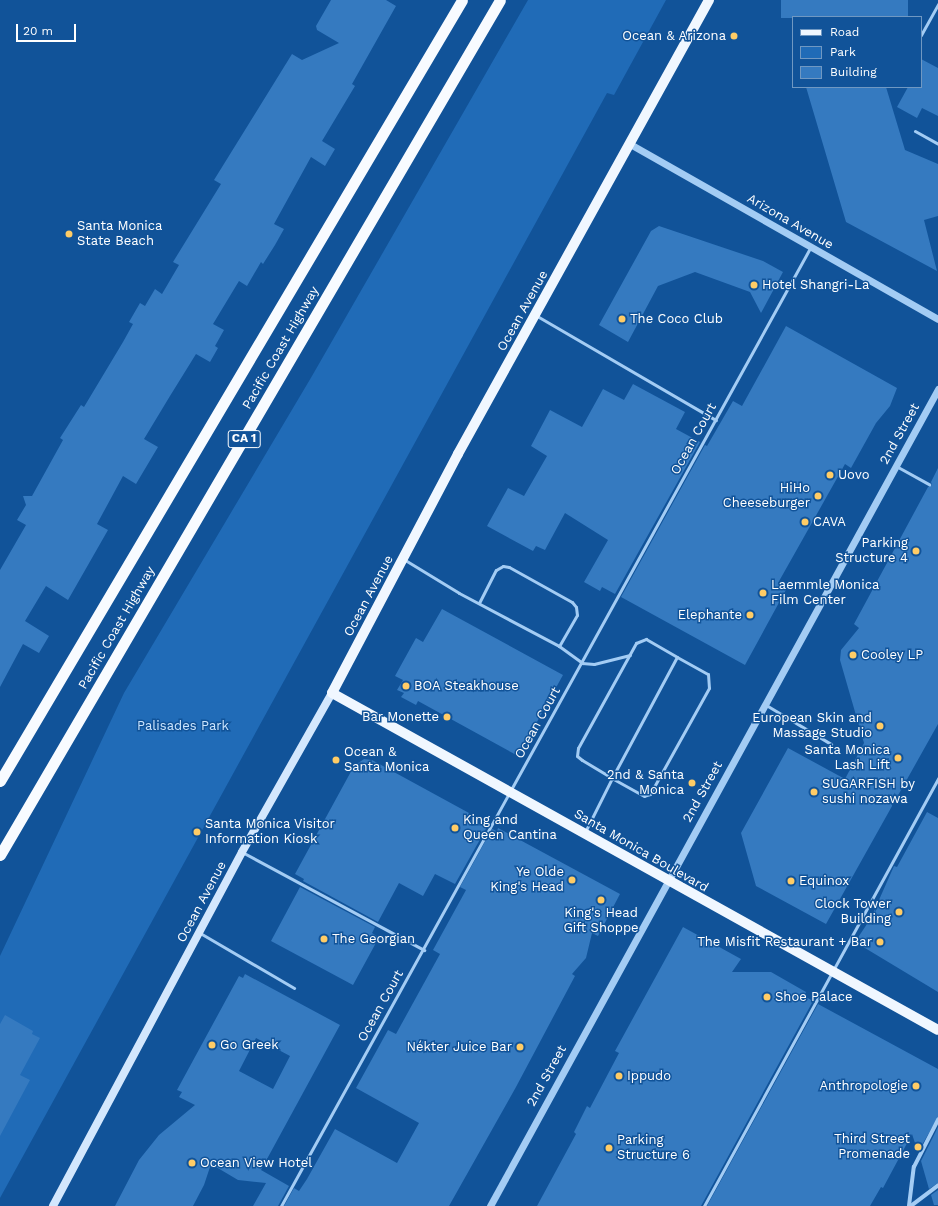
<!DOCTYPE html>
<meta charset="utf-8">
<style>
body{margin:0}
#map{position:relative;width:938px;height:1206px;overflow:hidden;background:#115399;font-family:"Work Sans",sans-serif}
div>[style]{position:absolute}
.green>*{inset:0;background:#206bb7}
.building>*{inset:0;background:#357ac0;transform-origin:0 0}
.service>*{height:3px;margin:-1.5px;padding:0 1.5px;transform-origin:1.5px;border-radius:1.5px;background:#a3ccf4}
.pedestrian>*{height:3.5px;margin:-1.75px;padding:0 1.75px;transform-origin:1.75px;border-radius:1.75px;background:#a3ccf4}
.tertiary>*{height:7px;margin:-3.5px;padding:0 3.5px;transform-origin:3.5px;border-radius:3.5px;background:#a3ccf4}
.secondary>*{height:8px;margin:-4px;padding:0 4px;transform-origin:4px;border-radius:4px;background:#d3e7fd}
.primary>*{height:10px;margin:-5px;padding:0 5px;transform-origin:5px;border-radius:5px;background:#f0f7ff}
.trunk>*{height:11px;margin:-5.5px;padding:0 5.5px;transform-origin:5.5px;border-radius:5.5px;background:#f8fbff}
.dots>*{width:11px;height:11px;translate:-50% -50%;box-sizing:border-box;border:2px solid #115399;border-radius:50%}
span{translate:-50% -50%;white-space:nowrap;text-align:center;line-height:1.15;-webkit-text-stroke:3px #115399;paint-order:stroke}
.shield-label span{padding:1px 3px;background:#115399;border:1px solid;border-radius:3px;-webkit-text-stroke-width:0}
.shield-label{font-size:12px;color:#fff;font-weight:700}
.poi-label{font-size:13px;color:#fff}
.right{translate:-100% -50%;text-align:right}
.left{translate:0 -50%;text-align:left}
.street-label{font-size:13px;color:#fff}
.park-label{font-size:13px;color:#cbe5fe}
.legend{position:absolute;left:792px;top:16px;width:130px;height:72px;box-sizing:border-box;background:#115399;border:1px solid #7098c2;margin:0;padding:5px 7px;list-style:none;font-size:12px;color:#fff}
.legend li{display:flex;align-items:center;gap:8px;height:20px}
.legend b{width:20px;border:1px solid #7098c2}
.scale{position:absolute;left:16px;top:24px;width:60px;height:18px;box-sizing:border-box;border:2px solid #fff;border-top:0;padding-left:5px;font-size:12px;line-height:14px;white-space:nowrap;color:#fff;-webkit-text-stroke:3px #115399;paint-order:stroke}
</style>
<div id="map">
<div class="green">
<i style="clip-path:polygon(528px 0,666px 0,614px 95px,607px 93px,0 1198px,0 956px,124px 693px,312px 376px)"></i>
</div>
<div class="building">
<i style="clip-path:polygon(331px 0,386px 0,396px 6px,352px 84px,355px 86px,322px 141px,335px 149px,325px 166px,311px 157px,274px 224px,284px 229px,275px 245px,263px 264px,261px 262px,247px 286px,239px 281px,213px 324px,224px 330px,215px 346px,218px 348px,210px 362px,196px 354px,170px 396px,144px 439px,158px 447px,136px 484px,123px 476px,97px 524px,108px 530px,68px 600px,46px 586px,25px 621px,49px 636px,39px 653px,23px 644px,0 687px,0 570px,26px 525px,17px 520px,26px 505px,23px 496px,32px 496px,63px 440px,60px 438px,81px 405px,84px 407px,123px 342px,133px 324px,129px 322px,140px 303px,145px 306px,155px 289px,162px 294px,179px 265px,173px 262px,221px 184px,214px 180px,292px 54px,302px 60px,339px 43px,317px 30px,316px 26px)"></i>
<i style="left:781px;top:0;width:127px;height:18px"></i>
<i style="clip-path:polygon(921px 59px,938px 68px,938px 116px,922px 108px,917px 118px,897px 107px,908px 87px,921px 87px)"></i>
<i style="clip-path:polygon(806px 87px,886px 87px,905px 150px,938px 164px,938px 216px,924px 220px,937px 271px,846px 222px)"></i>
<i style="clip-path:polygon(659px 226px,763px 261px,783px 272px,761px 313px,750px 292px,695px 272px,658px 286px,628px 342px,599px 325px,651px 231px)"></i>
<i style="clip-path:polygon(786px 326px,897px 388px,890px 406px,876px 423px,851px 468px,845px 464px,800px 544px,778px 583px,787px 588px,745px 665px,621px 597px,705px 445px,707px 446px,733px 401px,742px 406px)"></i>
<i style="clip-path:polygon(633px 384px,685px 412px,676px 429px,700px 442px,615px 594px,602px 587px,600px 591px,584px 582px,608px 540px,565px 513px,545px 550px,536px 546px,533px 551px,487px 526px,508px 488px,524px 496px,547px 456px,531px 446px,550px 410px,582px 427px,603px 389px,624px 400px)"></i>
<i style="clip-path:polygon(938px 468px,938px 724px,826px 924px,756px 886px,741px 833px,788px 748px,845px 779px,864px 743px,840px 660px,841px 650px,859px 628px,854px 624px,928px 487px,932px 485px,931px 482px)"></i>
<i style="clip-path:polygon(442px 609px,563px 675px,518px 756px,418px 701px,416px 705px,401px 697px,404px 693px,397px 690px,403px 680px,395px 676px,416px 638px,423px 642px)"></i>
<i style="clip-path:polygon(364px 759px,372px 760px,469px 813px,466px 818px,487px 827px,455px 884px,435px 874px,423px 896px,399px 883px,378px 922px,303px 881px,304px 879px,295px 874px,354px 766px)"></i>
<i style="clip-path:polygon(927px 812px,938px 818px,938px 992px,855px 942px,871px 918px,894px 866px,897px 867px)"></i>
<i style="clip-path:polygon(498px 828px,620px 894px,598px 936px,592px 933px,586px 958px,572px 974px,575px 976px,516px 1087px,449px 1206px,284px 1206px,294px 1188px,299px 1191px,307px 1179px,335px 1129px,397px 1163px,419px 1123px,356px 1088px,388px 1030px,396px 1034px,440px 954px,433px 950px,466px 890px,460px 887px,492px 829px,497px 831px)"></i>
<i style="clip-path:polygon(300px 887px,375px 927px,372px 933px,378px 937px,377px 941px,353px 985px,271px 941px)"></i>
<i style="clip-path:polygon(683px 927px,741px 959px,732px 972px,771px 972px,806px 992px,804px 996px,813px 1001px,701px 1206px,537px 1206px,576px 1134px,574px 1132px,587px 1106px,590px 1108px,619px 1053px,615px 1051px)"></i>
<i style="clip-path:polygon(evenodd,245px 974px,340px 1025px,261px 1170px,289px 1186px,278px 1206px,253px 1206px,266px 1183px,238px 1180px,211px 1164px,204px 1185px,193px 1206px,115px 1206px,139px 1160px,159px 1135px,195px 1105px,179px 1097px,182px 1092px,177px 1090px,239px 976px,243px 978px,245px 974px,256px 1038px,290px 1056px,273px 1089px,239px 1071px,256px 1038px)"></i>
<i style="clip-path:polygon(818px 1004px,938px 1069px,938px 1117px,918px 1152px,912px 1134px,883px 1188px,881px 1187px,870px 1206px,707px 1206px)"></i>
<i style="clip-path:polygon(5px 1015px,33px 1031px,32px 1034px,40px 1038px,20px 1075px,30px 1080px,0 1136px,0 1024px)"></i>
<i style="clip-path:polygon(938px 1127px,938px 1183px,929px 1189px,921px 1161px)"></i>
<i style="clip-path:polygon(938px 1190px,938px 1205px,934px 1205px,931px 1195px)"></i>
</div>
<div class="service">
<i style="left:921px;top:35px;width:35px;rotate:-61deg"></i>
<i style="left:915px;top:131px;width:26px;rotate:29deg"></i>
<i style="left:537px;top:316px;width:207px;rotate:30.2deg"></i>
<i style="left:896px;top:466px;width:38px;rotate:29deg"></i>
<i style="left:405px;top:560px;width:63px;rotate:31.4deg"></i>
<i style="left:459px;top:593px;width:113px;rotate:27.9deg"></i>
<i style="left:559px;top:646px;width:29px;rotate:36deg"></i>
<i style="left:582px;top:663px;width:12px;rotate:5deg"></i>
<i style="left:594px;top:664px;width:37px;rotate:-14deg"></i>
<i style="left:479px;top:603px;width:37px;rotate:-63deg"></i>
<i style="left:496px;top:570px;width:8px;rotate:-30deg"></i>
<i style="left:503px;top:566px;width:6px;rotate:9deg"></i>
<i style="left:509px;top:567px;width:72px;rotate:29.1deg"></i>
<i style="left:572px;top:602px;width:6px;rotate:51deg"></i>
<i style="left:576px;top:607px;width:8px;rotate:83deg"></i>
<i style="left:577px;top:615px;width:36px;rotate:120deg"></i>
<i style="left:766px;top:705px;width:76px;rotate:31deg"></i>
<i style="left:585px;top:832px;width:60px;rotate:-63.4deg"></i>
<i style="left:612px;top:778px;width:137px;rotate:-61.8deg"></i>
<i style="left:677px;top:657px;width:35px;rotate:29deg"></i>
<i style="left:708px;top:674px;width:14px;rotate:86deg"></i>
<i style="left:709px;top:688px;width:121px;rotate:119.1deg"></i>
<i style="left:650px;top:794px;width:6px;rotate:162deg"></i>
<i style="left:644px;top:796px;width:37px;rotate:-151deg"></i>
<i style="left:612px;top:778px;width:35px;rotate:-149deg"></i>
<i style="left:582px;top:760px;width:6px;rotate:-141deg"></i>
<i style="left:577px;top:756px;width:8px;rotate:-83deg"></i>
<i style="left:578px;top:748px;width:120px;rotate:-61.1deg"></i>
<i style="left:636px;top:643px;width:11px;rotate:-22deg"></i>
<i style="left:646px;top:639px;width:36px;rotate:30deg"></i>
<i style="left:242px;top:852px;width:207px;rotate:28.3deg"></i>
<i style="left:200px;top:933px;width:109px;rotate:30.3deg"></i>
<i style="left:281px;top:1206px;width:1094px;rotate:-61.09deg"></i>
<i style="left:704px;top:1206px;width:488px;rotate:-61.3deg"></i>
</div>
<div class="pedestrian">
<i style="left:909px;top:1206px;width:39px;rotate:-83deg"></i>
<i style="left:914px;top:1167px;width:53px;rotate:-62.9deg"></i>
<i style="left:911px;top:1206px;width:34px;rotate:-37deg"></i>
</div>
<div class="tertiary">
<i style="left:630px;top:144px;width:354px;rotate:29.6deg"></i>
<i style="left:490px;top:1206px;width:932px;rotate:-61.26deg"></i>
</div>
<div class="secondary">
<i style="left:53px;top:1206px;width:401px;rotate:-61.9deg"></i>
<i style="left:242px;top:852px;width:183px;rotate:-60.5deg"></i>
</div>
<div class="primary">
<i style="left:709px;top:0;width:519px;rotate:118.94deg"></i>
<i style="left:458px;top:454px;width:270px;rotate:117.8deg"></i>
<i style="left:332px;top:693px;width:693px;rotate:29.08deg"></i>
</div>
<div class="trunk">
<i style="left:0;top:781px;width:907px;rotate:-59.39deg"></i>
<i style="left:0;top:855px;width:990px;rotate:-59.68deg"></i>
</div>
<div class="dots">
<i style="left:734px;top:36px;background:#fc6"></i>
<i style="left:69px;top:234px;background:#fc6"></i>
<i style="left:754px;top:285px;background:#fc6"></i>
<i style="left:622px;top:319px;background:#fc6"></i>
<i style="left:830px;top:475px;background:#fc6"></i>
<i style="left:818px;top:496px;background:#fc6"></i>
<i style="left:805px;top:522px;background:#fc6"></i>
<i style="left:916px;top:551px;background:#fc6"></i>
<i style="left:763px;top:593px;background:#fc6"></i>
<i style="left:750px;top:615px;background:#fc6"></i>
<i style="left:853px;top:655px;background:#fc6"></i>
<i style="left:406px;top:686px;background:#fc6"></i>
<i style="left:447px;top:717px;background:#fc6"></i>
<i style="left:880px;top:726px;background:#fc6"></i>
<i style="left:898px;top:758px;background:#fc6"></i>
<i style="left:336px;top:760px;background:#fc6"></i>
<i style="left:692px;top:783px;background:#fc6"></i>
<i style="left:814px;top:792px;background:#fc6"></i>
<i style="left:455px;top:828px;background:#fc6"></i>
<i style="left:197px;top:832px;background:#fc6"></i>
<i style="left:572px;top:880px;background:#fc6"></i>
<i style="left:791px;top:881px;background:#fc6"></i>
<i style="left:601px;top:900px;background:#fc6"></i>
<i style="left:899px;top:912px;background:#fc6"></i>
<i style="left:324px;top:939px;background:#fc6"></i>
<i style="left:880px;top:942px;background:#fc6"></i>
<i style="left:767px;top:997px;background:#fc6"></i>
<i style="left:212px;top:1045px;background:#fc6"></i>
<i style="left:520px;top:1047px;background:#fc6"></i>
<i style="left:619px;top:1076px;background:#fc6"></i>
<i style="left:916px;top:1086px;background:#fc6"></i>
<i style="left:918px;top:1147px;background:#fc6"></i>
<i style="left:609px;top:1148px;background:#fc6"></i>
<i style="left:192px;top:1163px;background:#fc6"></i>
</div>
<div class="shield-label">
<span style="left:244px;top:439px">CA 1</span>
</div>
<div class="poi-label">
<span class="right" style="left:726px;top:36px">Ocean &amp; Arizona</span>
<span class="left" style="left:77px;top:234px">Santa Monica<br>State Beach</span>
<span class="left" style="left:762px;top:285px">Hotel Shangri-La</span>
<span class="left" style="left:630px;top:319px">The Coco Club</span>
<span class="left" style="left:838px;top:475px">Uovo</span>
<span class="right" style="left:810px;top:496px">HiHo<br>Cheeseburger</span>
<span class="left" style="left:813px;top:522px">CAVA</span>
<span class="right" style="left:908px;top:551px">Parking<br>Structure 4</span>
<span class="left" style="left:771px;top:593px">Laemmle Monica<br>Film Center</span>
<span class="right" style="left:742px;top:615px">Elephante</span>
<span class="left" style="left:861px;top:655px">Cooley LP</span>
<span class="left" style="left:414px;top:686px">BOA Steakhouse</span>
<span class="right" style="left:439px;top:717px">Bar Monette</span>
<span class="right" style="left:872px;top:726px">European Skin and<br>Massage Studio</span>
<span class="right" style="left:890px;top:758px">Santa Monica<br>Lash Lift</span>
<span class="left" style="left:344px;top:760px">Ocean &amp;<br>Santa Monica</span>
<span class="right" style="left:684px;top:783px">2nd &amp; Santa<br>Monica</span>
<span class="left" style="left:822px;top:792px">SUGARFISH by<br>sushi nozawa</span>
<span class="left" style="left:463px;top:828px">King and<br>Queen Cantina</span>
<span class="left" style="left:205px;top:832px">Santa Monica Visitor<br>Information Kiosk</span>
<span class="right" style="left:564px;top:880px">Ye Olde<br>King's Head</span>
<span class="left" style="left:799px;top:881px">Equinox</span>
<span class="right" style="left:891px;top:912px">Clock Tower<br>Building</span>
<span style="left:601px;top:921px">King's Head<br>Gift Shoppe</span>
<span class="left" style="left:332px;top:939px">The Georgian</span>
<span class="right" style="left:872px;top:942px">The Misfit Restaurant + Bar</span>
<span class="left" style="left:775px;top:997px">Shoe Palace</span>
<span class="left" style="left:220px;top:1045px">Go Greek</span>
<span class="right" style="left:512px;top:1047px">Nékter Juice Bar</span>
<span class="left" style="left:627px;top:1076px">Ippudo</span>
<span class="right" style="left:908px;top:1086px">Anthropologie</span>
<span class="right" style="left:910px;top:1147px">Third Street<br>Promenade</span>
<span class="left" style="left:617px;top:1148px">Parking<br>Structure 6</span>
<span class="left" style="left:200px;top:1163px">Ocean View Hotel</span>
</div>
<div class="street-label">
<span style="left:790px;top:222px;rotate:30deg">Arizona Avenue</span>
<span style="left:523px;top:311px;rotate:-61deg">Ocean Avenue</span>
<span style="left:281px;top:348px;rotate:-60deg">Pacific Coast Highway</span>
<span style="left:900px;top:434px;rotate:-61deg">2nd Street</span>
<span style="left:694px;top:439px;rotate:-61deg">Ocean Court</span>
<span style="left:369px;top:596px;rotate:-62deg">Ocean Avenue</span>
<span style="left:117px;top:628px;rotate:-60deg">Pacific Coast Highway</span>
<span style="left:538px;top:723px;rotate:-61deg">Ocean Court</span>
<span style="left:703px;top:792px;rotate:-61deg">2nd Street</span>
<span style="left:641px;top:851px;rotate:30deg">Santa Monica Boulevard</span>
<span style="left:202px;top:902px;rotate:-62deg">Ocean Avenue</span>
<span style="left:381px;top:1006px;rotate:-61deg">Ocean Court</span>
<span style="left:547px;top:1076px;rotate:-61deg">2nd Street</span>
</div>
<div class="park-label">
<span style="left:183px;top:726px">Palisades Park</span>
</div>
<ul class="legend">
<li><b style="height:5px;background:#f0f7ff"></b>Road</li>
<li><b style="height:11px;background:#206bb7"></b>Park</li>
<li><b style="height:11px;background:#357ac0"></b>Building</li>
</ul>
<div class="scale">20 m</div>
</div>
